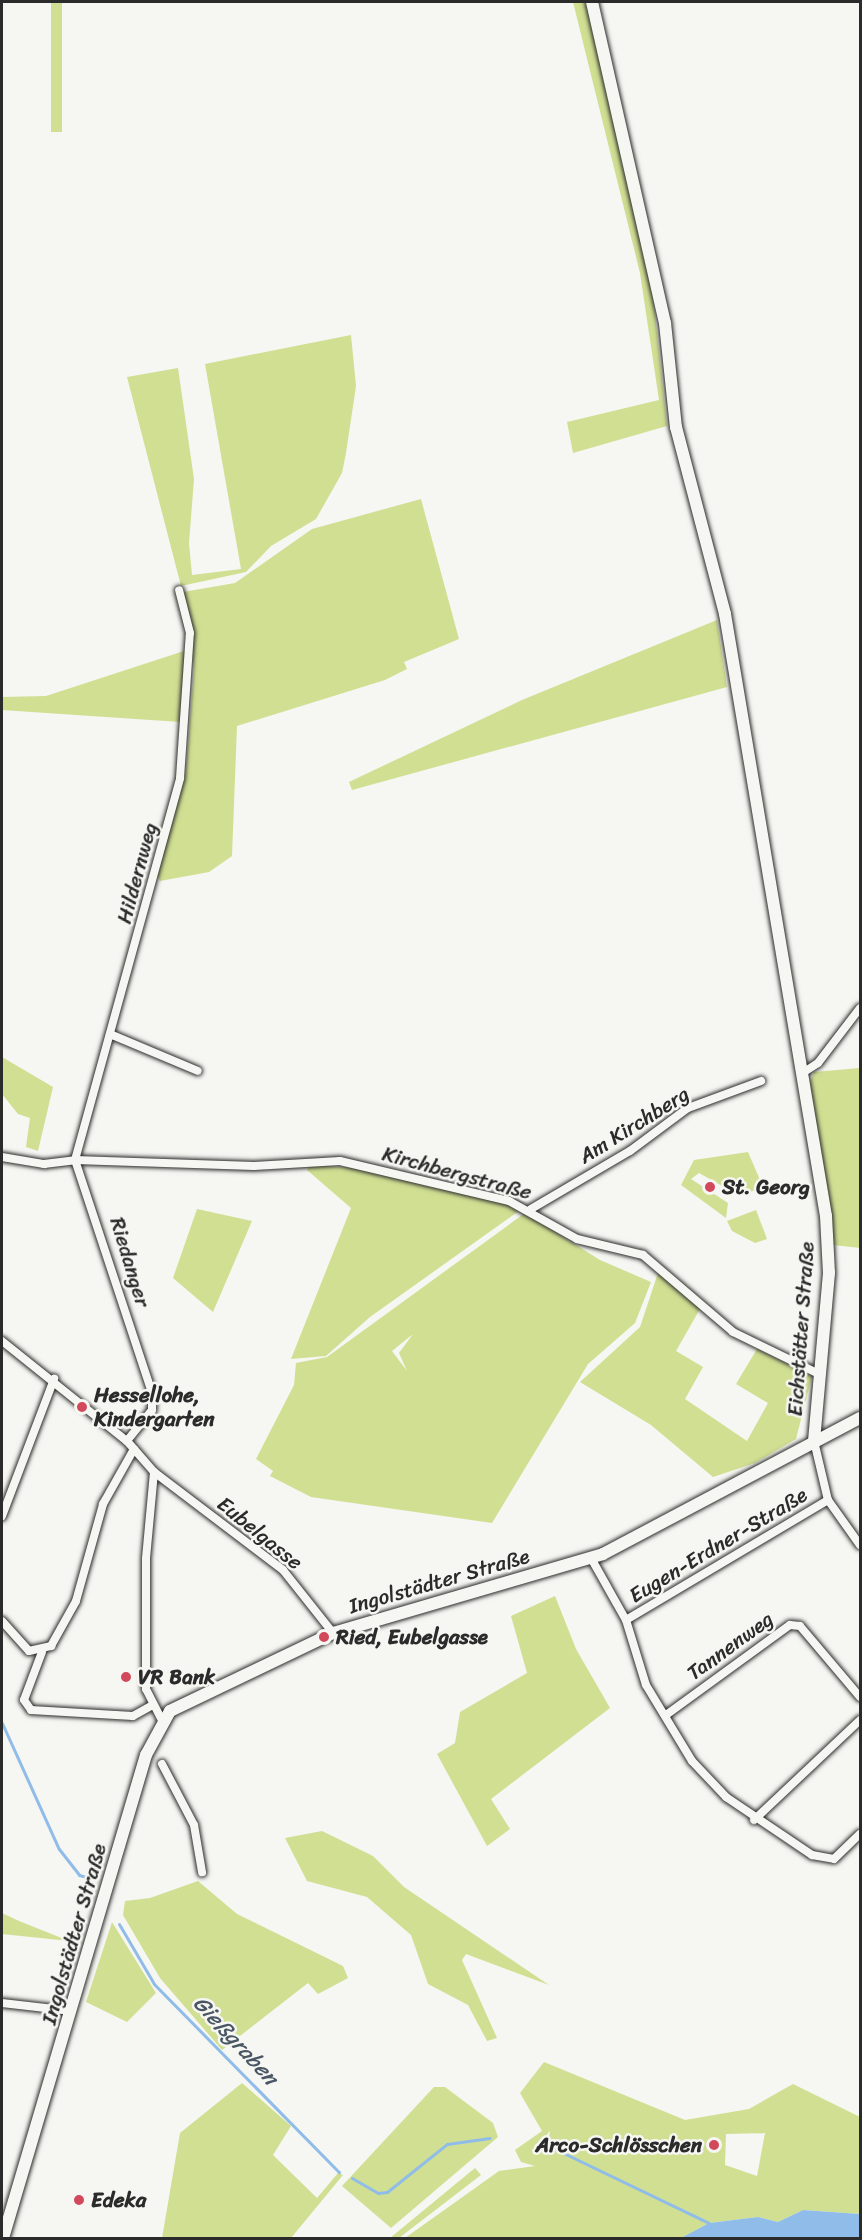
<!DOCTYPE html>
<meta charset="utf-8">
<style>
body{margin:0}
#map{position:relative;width:862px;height:2240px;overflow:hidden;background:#f6f6f2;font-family:Sriracha,sans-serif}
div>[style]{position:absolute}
.green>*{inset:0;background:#d1df93;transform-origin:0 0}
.water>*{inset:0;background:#90bce9}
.stream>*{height:3px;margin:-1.5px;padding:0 1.5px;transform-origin:1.5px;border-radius:1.5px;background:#90bce9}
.roads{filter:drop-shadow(0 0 2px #2b2b2b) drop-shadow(0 0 2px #2b2b2b)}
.minor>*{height:8px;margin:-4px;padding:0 4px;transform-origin:4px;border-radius:4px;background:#f6f6f2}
.secondary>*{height:12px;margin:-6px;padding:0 6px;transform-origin:6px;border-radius:6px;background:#f6f6f2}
.dots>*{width:16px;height:16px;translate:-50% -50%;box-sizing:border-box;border:3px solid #f6f6f2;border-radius:50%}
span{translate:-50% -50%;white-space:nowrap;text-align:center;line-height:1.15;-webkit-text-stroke:5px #f6f6f2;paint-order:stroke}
.street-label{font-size:21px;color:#2b2b2b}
.poi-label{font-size:21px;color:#2b2b2b;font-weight:700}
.left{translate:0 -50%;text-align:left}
.right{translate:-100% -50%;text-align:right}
.water-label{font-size:22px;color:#495664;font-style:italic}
.frame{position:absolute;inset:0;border:3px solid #2b2b2b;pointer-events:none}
</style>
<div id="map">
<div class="green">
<i style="left:51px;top:2px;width:11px;height:130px"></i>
<i style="clip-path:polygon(573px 2px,586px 2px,651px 277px,667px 426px,573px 453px,567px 422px,659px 400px,640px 273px)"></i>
<i style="clip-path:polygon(351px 335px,356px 386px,346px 453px,342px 473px,316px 519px,271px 546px,246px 572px,181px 586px,127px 377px,178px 368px,194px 479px,189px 543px,192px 575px,241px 569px,205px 364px)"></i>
<i style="clip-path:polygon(421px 499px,459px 639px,404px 662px,407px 669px,385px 680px,237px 726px,232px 856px,209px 872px,160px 881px,156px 873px,186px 772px,194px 669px,183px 592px,235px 583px,312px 529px)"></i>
<i style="clip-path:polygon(717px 620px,727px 687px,352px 790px,349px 782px,522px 700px)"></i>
<i style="clip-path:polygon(187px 650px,180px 722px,2px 710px,2px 697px,46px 696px)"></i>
<i style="clip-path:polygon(2px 1057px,53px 1087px,38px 1151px,26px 1147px,30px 1118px,18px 1114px,2px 1094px)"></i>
<i style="clip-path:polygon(860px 1068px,860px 1248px,833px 1245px,810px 1082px,814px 1072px)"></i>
<i style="clip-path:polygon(748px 1152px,763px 1187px,740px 1196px,699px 1173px,691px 1179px,728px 1203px,726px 1218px,681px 1185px,694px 1160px)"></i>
<i style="clip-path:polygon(310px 1165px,356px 1168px,523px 1208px,370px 1317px,326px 1356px,291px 1359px,351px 1208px,307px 1170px)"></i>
<i style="clip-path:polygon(197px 1209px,252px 1221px,213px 1312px,173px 1278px)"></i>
<i style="clip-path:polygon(756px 1210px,767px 1239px,755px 1243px,732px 1231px,727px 1221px)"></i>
<i style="clip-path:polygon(evenodd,525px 1213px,600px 1260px,651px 1282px,635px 1323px,588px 1364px,492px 1523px,311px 1497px,270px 1476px,273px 1471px,256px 1459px,294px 1385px,296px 1363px,327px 1357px,525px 1213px,413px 1334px,399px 1353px,407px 1371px,392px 1351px,413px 1334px)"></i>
<i style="clip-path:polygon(659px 1270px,700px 1309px,676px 1351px,703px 1367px,685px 1399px,747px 1441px,768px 1403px,736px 1384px,757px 1349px,812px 1376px,796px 1439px,755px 1463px,713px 1477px,651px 1425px,580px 1382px,640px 1327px)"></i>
<i style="clip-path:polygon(555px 1596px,576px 1649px,610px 1708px,491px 1799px,510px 1829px,487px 1846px,437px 1754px,455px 1743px,460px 1712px,527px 1673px,511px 1616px)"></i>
<i style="clip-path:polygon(322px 1831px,373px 1856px,404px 1887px,549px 1985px,466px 1954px,462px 1960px,497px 2038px,487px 2041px,468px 2005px,428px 1984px,411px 1935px,367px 1897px,307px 1881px,285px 1838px)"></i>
<i style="clip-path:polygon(198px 1881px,237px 1914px,343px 1966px,348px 1978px,318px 1994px,308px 1983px,222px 2050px,160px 1978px,123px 1915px,125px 1901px,150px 1898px)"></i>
<i style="clip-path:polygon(2px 1913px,19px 1921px,69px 1941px,2px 1934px)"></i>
<i style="clip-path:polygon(112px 1922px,156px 1993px,127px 2022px,86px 2002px)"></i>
<i style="clip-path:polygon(evenodd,544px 2062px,685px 2120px,749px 2109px,793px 2084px,860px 2117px,860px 2214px,803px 2210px,778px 2222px,758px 2217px,709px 2223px,681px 2238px,405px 2238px,499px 2171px,535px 2166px,521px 2162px,515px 2150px,542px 2131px,520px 2093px,544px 2062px,765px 2133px,757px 2176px,725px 2165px,726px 2134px,765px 2133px)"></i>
<i style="clip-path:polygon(242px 2083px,291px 2126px,273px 2155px,317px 2198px,338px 2173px,343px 2175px,291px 2238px,162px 2238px,180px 2133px)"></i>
<i style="clip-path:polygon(434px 2087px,445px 2087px,493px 2123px,498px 2137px,391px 2228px,342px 2186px)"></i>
<i style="clip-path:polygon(475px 2168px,481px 2175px,399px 2238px,390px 2238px)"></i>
</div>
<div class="water">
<i style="clip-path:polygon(803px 2210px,860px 2214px,860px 2238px,681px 2238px,709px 2223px,758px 2217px,778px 2222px)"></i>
</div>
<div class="stream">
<i style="left:2px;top:1723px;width:138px;rotate:65.7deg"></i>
<i style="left:59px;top:1849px;width:33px;rotate:52deg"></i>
<i style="left:79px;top:1875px;width:11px;rotate:15deg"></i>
<i style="left:119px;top:1924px;width:69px;rotate:59.7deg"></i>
<i style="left:154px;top:1984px;width:264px;rotate:45.5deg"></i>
<i style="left:551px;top:2147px;width:175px;rotate:25.7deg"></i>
<i style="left:352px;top:2178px;width:30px;rotate:30deg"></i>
<i style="left:378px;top:2193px;width:9px;rotate:-6deg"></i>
<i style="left:387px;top:2192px;width:77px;rotate:-38.7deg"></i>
<i style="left:447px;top:2144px;width:43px;rotate:-7.9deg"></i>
</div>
<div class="roads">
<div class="minor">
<i style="left:110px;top:1034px;width:95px;rotate:22.8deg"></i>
<i style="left:801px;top:1074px;width:20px;rotate:-33deg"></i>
<i style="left:818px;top:1063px;width:69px;rotate:-52.6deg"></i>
<i style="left:2px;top:1157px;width:43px;rotate:9.5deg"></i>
<i style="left:44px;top:1164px;width:31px;rotate:-7deg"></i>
<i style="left:75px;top:1160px;width:179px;rotate:1.9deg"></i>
<i style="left:254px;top:1166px;width:86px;rotate:-3.3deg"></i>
<i style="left:340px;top:1161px;width:174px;rotate:13.3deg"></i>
<i style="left:509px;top:1201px;width:78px;rotate:29.2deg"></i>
<i style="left:577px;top:1239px;width:68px;rotate:13.6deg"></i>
<i style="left:643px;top:1255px;width:118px;rotate:40.5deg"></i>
<i style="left:733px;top:1332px;width:96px;rotate:26deg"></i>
<i style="left:75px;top:1160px;width:396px;rotate:-74.6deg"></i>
<i style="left:180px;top:778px;width:145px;rotate:-86.1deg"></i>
<i style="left:190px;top:633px;width:44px;rotate:-104.3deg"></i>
<i style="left:75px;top:1160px;width:245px;rotate:71.7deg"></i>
<i style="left:152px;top:1393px;width:17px;rotate:90deg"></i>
<i style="left:152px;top:1410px;width:40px;rotate:129deg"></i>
<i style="left:531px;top:1209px;width:115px;rotate:-30.4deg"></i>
<i style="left:630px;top:1151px;width:72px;rotate:-36.6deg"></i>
<i style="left:688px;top:1108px;width:78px;rotate:-20.3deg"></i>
<i style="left:2px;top:1341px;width:160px;rotate:38.7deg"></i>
<i style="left:127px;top:1441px;width:41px;rotate:48.9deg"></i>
<i style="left:154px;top:1472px;width:162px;rotate:37.2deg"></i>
<i style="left:283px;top:1570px;width:80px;rotate:51.6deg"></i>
<i style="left:814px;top:1441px;width:61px;rotate:76.7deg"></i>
<i style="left:828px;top:1500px;width:55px;rotate:54.6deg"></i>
<i style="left:154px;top:1472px;width:87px;rotate:95.3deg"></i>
<i style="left:146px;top:1559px;width:130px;rotate:90deg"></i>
<i style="left:146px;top:1689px;width:35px;rotate:63deg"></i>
<i style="left:2px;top:1516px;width:147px;rotate:-69.2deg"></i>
<i style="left:591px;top:1558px;width:71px;rotate:60.6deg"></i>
<i style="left:626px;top:1620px;width:68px;rotate:72.9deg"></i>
<i style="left:646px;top:1685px;width:89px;rotate:58.8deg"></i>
<i style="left:692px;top:1761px;width:50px;rotate:46.6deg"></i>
<i style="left:726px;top:1797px;width:104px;rotate:34deg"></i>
<i style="left:812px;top:1855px;width:22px;rotate:10deg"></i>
<i style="left:834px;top:1859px;width:36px;rotate:-44deg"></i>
<i style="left:626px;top:1620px;width:235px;rotate:-30.7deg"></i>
<i style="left:2px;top:1621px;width:40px;rotate:48deg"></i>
<i style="left:29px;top:1651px;width:23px;rotate:-13deg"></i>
<i style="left:51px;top:1646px;width:51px;rotate:-60.9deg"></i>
<i style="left:76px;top:1601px;width:101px;rotate:-74.4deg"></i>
<i style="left:103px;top:1504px;width:63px;rotate:-60.6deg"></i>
<i style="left:42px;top:1652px;width:51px;rotate:110.6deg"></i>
<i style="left:24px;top:1700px;width:12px;rotate:55deg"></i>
<i style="left:31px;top:1710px;width:102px;rotate:3.4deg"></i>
<i style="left:133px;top:1716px;width:21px;rotate:-29deg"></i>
<i style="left:666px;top:1715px;width:153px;rotate:-36deg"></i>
<i style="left:790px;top:1625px;width:10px;rotate:6deg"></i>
<i style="left:800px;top:1626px;width:93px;rotate:49.8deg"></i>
<i style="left:162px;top:1764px;width:69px;rotate:62.3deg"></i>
<i style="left:194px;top:1825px;width:48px;rotate:80.3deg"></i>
<i style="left:754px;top:1820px;width:146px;rotate:-43.3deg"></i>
<i style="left:2px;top:2003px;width:70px;rotate:6.5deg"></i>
</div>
<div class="secondary">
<i style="left:592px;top:2px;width:329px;rotate:77.2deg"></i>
<i style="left:665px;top:323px;width:105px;rotate:84deg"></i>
<i style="left:676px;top:427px;width:193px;rotate:75.3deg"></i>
<i style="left:725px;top:614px;width:610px;rotate:80.48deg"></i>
<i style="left:826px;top:1216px;width:57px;rotate:87deg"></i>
<i style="left:829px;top:1273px;width:169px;rotate:95.1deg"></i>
<i style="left:3px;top:2238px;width:504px;rotate:-73.51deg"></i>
<i style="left:146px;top:1755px;width:50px;rotate:-61.4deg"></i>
<i style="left:170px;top:1711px;width:181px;rotate:-25.6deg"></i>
<i style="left:333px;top:1633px;width:281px;rotate:-16.3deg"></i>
<i style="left:603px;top:1554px;width:291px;rotate:-27.9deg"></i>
</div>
</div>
<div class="dots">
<i style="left:710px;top:1187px;background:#d1495b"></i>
<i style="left:82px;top:1407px;background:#d1495b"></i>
<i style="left:324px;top:1637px;background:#d1495b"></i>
<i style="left:126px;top:1677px;background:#d1495b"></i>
<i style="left:714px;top:2145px;background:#d1495b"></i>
<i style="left:79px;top:2200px;background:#d1495b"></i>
</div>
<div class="street-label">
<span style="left:137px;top:873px;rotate:-75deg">Hildernweg</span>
<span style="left:634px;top:1125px;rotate:-32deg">Am Kirchberg</span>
<span style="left:457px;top:1173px;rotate:15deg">Kirchbergstraße</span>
<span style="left:130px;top:1262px;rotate:73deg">Riedanger</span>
<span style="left:801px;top:1329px;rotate:-86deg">Eichstätter Straße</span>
<span style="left:260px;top:1533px;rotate:39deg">Eubelgasse</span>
<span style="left:718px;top:1545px;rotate:-31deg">Eugen-Erdner-Straße</span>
<span style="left:439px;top:1581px;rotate:-16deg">Ingolstädter Straße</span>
<span style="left:730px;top:1646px;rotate:-36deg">Tannenweg</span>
<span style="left:74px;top:1934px;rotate:-74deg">Ingolstädter Straße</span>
</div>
<div class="poi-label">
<span class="left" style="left:722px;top:1187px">St. Georg</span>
<span class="left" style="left:94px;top:1407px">Hessellohe,<br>Kindergarten</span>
<span class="left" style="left:336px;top:1637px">Ried, Eubelgasse</span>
<span class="left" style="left:138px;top:1677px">VR Bank</span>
<span class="right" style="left:702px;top:2145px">Arco-Schlösschen</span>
<span class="left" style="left:91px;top:2200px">Edeka</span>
</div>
<div class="water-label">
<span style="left:236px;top:2040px;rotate:47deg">Gießgraben</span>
</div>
<div class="frame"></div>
</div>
